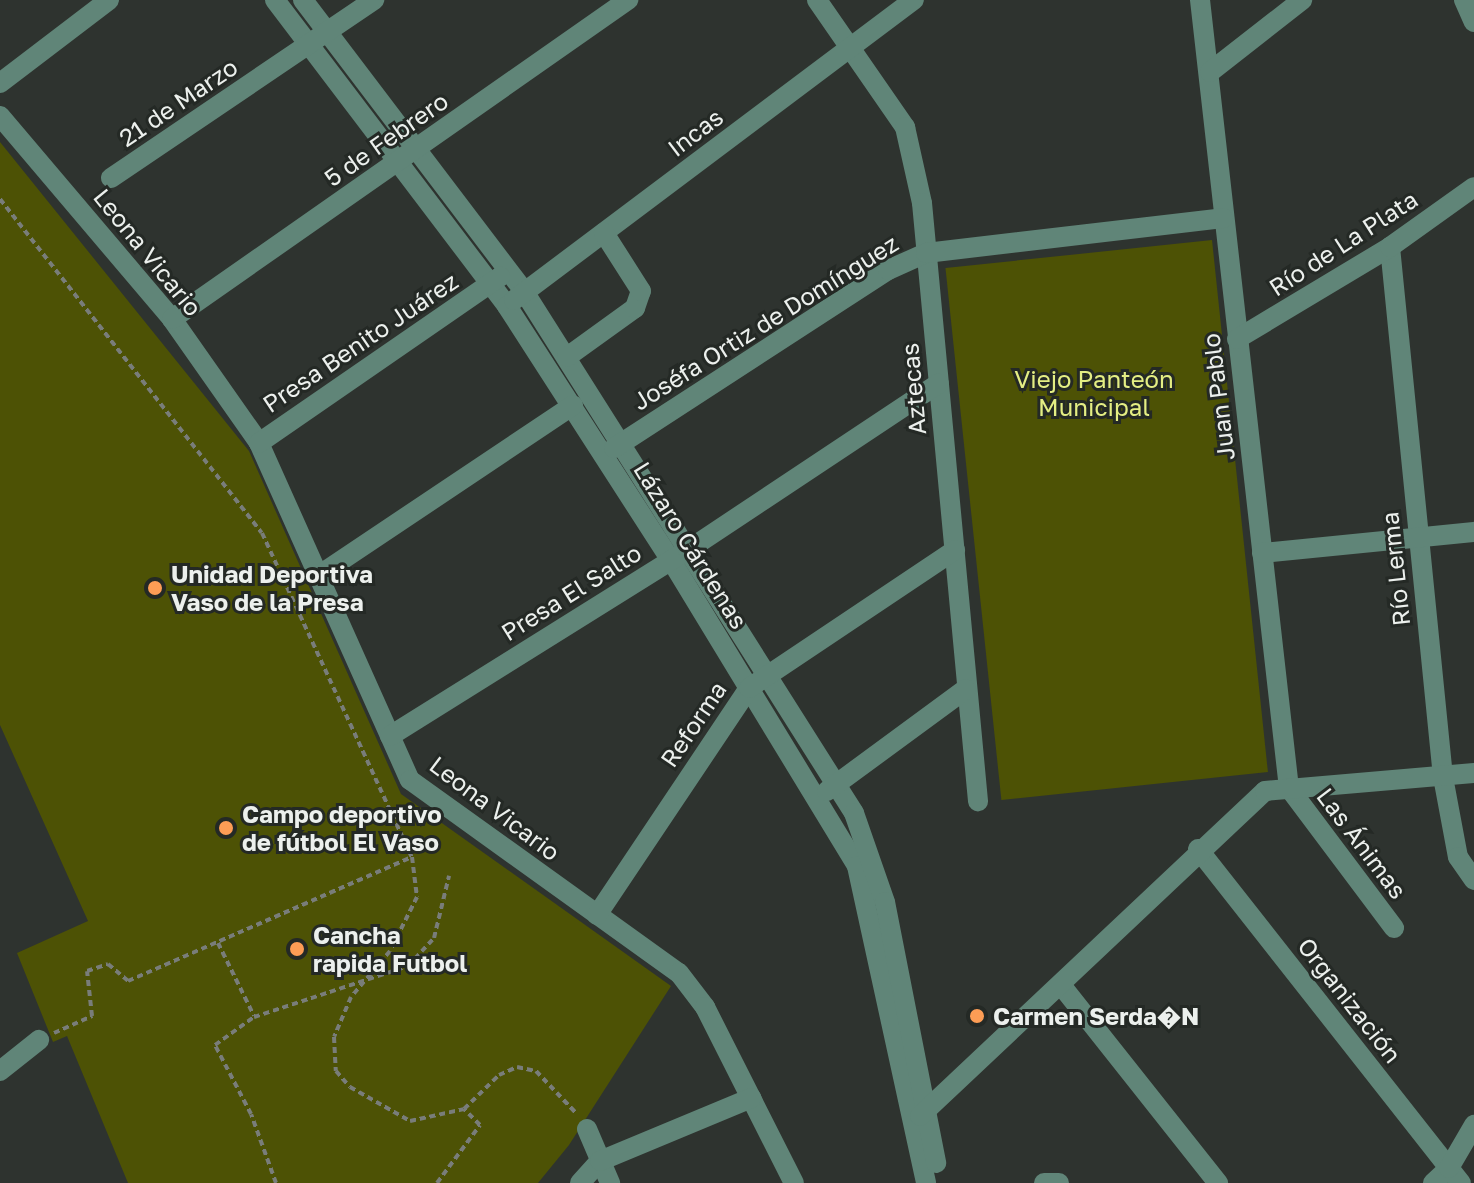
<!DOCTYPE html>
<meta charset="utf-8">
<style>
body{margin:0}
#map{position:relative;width:1474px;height:1183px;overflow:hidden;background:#2e332f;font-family:"Golos Text",sans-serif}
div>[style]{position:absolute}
.green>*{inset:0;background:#4d5205;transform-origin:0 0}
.path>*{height:4px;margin-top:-2px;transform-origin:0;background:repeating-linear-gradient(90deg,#797d7a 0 6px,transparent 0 10px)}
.minor>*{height:20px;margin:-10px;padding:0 10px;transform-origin:10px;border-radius:10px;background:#608578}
.dots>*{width:22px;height:22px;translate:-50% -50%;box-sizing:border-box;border:4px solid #242925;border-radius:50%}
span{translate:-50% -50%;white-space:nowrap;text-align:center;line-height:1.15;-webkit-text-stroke:6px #242925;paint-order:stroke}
.street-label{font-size:24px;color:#ecf0ed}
.park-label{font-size:24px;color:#e4ee83}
.poi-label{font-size:24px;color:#ecf0ed;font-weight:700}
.left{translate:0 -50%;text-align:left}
</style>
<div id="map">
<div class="green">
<i style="clip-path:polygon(0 142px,249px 451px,401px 794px,671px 986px,569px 1145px,538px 1183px,128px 1183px,67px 1036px,53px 1042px,17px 953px,88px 921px,0 725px)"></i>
<i style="left:1212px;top:240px;width:535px;height:268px;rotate:84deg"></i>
</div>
<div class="path">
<i style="left:0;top:199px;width:424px;rotate:51.9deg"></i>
<i style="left:262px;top:533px;width:357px;rotate:65.2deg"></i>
<i style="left:412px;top:857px;width:40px;rotate:82.9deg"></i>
<i style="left:417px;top:897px;width:60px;rotate:116.6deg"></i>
<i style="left:390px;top:951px;width:60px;rotate:130.3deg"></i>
<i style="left:351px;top:997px;width:43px;rotate:113deg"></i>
<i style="left:334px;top:1037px;width:34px;rotate:87deg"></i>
<i style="left:336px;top:1071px;width:21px;rotate:49deg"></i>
<i style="left:350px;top:1087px;width:69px;rotate:29.5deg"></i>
<i style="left:410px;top:1121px;width:55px;rotate:-12.5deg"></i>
<i style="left:218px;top:943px;width:81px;rotate:63.7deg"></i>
<i style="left:54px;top:1033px;width:42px;rotate:-24.1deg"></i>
<i style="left:92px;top:1016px;width:45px;rotate:-96.3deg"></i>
<i style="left:87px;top:971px;width:22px;rotate:-18deg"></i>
<i style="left:108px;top:964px;width:26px;rotate:40deg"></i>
<i style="left:128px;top:981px;width:310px;rotate:-23.6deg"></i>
<i style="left:276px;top:1183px;width:73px;rotate:-109.9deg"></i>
<i style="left:251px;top:1114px;width:78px;rotate:-117.6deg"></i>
<i style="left:215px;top:1045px;width:48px;rotate:-35.7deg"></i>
<i style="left:254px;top:1017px;width:162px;rotate:-18.3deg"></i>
<i style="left:408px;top:966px;width:38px;rotate:-47deg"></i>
<i style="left:434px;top:938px;width:64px;rotate:-76.4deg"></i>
<i style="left:437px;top:1183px;width:72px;rotate:-53.4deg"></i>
<i style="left:480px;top:1125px;width:23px;rotate:-135deg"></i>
<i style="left:464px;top:1109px;width:49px;rotate:-44.2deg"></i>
<i style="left:499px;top:1075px;width:20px;rotate:-24deg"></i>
<i style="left:517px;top:1067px;width:19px;rotate:12deg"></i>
<i style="left:536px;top:1071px;width:58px;rotate:46.4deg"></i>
</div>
<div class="minor">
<i style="left:275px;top:0;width:384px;rotate:52.8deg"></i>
<i style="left:507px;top:306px;width:302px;rotate:57.2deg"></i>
<i style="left:671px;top:560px;width:358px;rotate:58.7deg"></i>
<i style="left:857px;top:866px;width:324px;rotate:77.7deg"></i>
<i style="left:303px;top:0;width:368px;rotate:52.8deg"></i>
<i style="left:525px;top:293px;width:615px;rotate:57.68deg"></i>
<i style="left:854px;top:813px;width:94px;rotate:70.8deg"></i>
<i style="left:885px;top:902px;width:266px;rotate:78.9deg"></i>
<i style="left:817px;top:0;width:155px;rotate:55.3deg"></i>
<i style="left:905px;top:127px;width:78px;rotate:77.4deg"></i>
<i style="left:922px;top:203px;width:601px;rotate:84.65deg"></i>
<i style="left:1200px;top:0;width:793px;rotate:83.56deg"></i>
<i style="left:1289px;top:788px;width:175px;rotate:53.1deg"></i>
<i style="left:1464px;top:0;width:24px;rotate:66deg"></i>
<i style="left:1210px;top:72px;width:117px;rotate:-38deg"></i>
<i style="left:0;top:83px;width:137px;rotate:-37.3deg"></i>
<i style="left:0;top:116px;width:266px;rotate:49.7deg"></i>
<i style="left:172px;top:319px;width:151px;rotate:54.9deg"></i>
<i style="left:259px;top:443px;width:369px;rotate:65.9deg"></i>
<i style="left:410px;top:780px;width:331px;rotate:35.7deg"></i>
<i style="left:679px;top:973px;width:43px;rotate:52.6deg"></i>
<i style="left:705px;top:1007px;width:197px;rotate:63.2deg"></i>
<i style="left:111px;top:178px;width:318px;rotate:-34.1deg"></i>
<i style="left:1390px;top:247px;width:533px;rotate:84.29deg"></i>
<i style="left:1443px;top:777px;width:81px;rotate:79.4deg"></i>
<i style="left:1458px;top:857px;width:28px;rotate:55deg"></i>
<i style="left:514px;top:300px;width:500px;rotate:-36.9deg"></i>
<i style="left:172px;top:319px;width:557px;rotate:-34.98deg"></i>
<i style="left:1237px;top:339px;width:179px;rotate:-31deg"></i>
<i style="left:1390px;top:247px;width:103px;rotate:-35.5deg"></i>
<i style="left:567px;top:357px;width:84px;rotate:-35.8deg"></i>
<i style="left:635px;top:308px;width:18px;rotate:-71deg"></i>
<i style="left:641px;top:291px;width:69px;rotate:-122.5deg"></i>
<i style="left:259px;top:443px;width:293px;rotate:-34.6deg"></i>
<i style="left:614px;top:448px;width:327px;rotate:-33deg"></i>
<i style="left:888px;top:270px;width:42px;rotate:-24.1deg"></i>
<i style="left:926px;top:253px;width:299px;rotate:-6.7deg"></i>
<i style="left:1262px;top:553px;width:213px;rotate:-5.7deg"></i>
<i style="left:318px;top:576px;width:307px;rotate:-33.8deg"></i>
<i style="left:390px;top:736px;width:351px;rotate:-32deg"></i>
<i style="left:688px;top:550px;width:301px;rotate:-33.6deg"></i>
<i style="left:827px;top:791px;width:172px;rotate:-36.3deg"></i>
<i style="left:1198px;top:849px;width:425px;rotate:51.8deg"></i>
<i style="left:597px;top:915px;width:273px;rotate:-56.2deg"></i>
<i style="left:749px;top:688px;width:248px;rotate:-33.8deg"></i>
<i style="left:1061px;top:985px;width:253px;rotate:51.6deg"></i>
<i style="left:0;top:1071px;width:50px;rotate:-38.5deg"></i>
<i style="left:920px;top:1116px;width:474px;rotate:-43.3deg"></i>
<i style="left:1265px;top:791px;width:210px;rotate:-4.9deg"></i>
<i style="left:587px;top:1129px;width:59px;rotate:66.9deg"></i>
<i style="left:580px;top:1183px;width:30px;rotate:-48deg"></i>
<i style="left:600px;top:1161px;width:164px;rotate:-22.6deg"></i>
<i style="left:1044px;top:1183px;width:15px"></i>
<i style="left:1433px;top:1183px;width:22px;rotate:-43deg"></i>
<i style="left:1449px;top:1168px;width:50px;rotate:-59.8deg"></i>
</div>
<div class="dots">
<i style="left:155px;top:588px;background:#fd9d55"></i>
<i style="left:226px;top:828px;background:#fd9d55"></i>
<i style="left:297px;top:949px;background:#fd9d55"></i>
<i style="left:977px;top:1016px;background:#fd9d55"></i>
</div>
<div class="street-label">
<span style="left:178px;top:102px;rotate:-34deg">21 de Marzo</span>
<span style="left:695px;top:132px;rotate:-37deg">Incas</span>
<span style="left:386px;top:139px;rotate:-35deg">5 de Febrero</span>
<span style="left:1343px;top:243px;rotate:-33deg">Río de La Plata</span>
<span style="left:148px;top:252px;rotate:51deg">Leona Vicario</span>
<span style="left:765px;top:322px;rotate:-32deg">Joséfa Ortiz de Domínguez</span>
<span style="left:360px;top:342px;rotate:-34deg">Presa Benito Juárez</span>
<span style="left:913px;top:389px;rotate:-95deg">Aztecas</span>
<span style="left:1218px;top:397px;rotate:-97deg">Juan Pablo</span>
<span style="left:691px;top:545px;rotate:58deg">Lázaro Cárdenas</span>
<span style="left:1395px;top:569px;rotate:-96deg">Río Lerma</span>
<span style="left:571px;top:592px;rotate:-32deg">Presa El Salto</span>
<span style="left:693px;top:724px;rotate:-56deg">Reforma</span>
<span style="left:495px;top:808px;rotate:37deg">Leona Vicario</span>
<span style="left:1362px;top:843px;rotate:53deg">Las Ánimas</span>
<span style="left:1350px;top:1000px;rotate:52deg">Organización</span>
</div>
<div class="park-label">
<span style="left:1094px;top:393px">Viejo Panteón<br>Municipal</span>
</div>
<div class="poi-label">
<span class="left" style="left:171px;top:588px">Unidad Deportiva<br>Vaso de la Presa</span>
<span class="left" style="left:242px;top:828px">Campo deportivo<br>de fútbol El Vaso</span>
<span class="left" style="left:313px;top:949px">Cancha<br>rapida Futbol</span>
<span class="left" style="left:993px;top:1016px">Carmen Serda�N</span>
</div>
</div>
